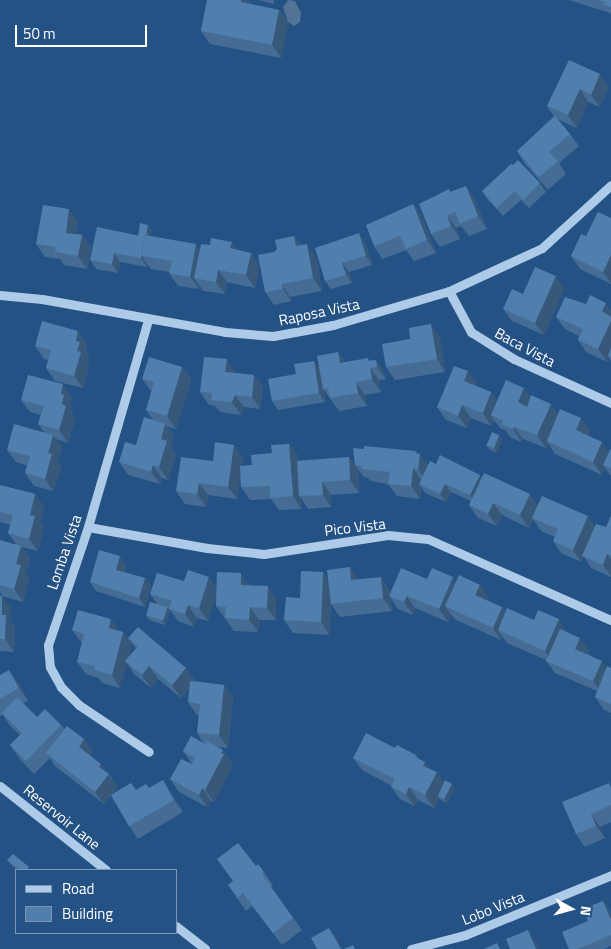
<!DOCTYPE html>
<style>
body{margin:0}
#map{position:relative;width:611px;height:949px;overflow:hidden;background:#245284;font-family:"Titillium Web",sans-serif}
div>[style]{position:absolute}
.water>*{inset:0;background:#527396}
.minor>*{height:9px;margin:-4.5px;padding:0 4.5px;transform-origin:4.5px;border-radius:4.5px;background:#adcae8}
.wall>*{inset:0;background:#456c95}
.shaded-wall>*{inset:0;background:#385879}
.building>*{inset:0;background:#507ead;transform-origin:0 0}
span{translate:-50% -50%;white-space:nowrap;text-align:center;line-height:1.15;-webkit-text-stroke:4.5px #245284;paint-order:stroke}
.street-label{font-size:15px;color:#fff}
.legend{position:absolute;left:15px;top:869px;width:162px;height:65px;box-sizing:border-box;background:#245284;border:1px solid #7c97b5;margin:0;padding:6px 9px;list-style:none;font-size:15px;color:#fff}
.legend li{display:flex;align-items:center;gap:10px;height:25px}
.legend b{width:25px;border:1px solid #7c97b5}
.north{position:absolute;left:546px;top:884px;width:50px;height:50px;-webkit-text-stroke:4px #245284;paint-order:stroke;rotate:97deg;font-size:14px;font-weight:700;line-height:20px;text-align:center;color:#fff}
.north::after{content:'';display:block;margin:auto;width:18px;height:22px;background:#fff;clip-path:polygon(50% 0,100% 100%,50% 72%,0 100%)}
.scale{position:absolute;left:15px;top:25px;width:132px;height:22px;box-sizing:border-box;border:2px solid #fff;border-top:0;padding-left:6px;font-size:15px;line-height:18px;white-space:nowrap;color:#fff;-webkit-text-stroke:4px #245284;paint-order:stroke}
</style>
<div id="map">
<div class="water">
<i style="clip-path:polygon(288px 0,295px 1px,301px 13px,300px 22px,294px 26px,288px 22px,283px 7px)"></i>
</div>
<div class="minor">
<i style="left:449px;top:291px;width:47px;rotate:61.8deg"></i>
<i style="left:471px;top:332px;width:51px;rotate:32.1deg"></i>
<i style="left:514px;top:359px;width:107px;rotate:24.4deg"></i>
<i style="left:0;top:295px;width:42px;rotate:5.4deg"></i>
<i style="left:42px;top:299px;width:186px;rotate:10.2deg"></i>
<i style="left:225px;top:332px;width:48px;rotate:4.8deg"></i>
<i style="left:273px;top:336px;width:61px;rotate:-10.4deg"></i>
<i style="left:333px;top:325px;width:121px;rotate:-16.3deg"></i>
<i style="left:449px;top:291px;width:102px;rotate:-24.8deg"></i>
<i style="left:542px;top:248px;width:93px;rotate:-42.4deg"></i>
<i style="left:148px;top:320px;width:216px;rotate:106.2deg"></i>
<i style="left:88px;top:527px;width:125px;rotate:108.7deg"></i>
<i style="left:48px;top:645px;width:22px;rotate:85deg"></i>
<i style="left:50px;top:667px;width:23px;rotate:61deg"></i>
<i style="left:61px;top:687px;width:25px;rotate:45deg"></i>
<i style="left:79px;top:705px;width:84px;rotate:33.9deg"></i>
<i style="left:88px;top:527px;width:121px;rotate:10deg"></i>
<i style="left:207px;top:548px;width:57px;rotate:6deg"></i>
<i style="left:264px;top:554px;width:125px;rotate:-8.7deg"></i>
<i style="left:388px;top:535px;width:40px;rotate:5.7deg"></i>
<i style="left:428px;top:539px;width:200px;rotate:23.9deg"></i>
<i style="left:0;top:786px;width:135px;rotate:38.4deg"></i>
<i style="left:176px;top:926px;width:37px;rotate:38deg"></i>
<i style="left:411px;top:949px;width:56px;rotate:-14.5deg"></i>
<i style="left:465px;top:935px;width:158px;rotate:-22.3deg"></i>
</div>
<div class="wall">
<i style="clip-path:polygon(207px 0,248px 0,251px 4px,279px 10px,288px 22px,281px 58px,210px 44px,201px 31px)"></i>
<i style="clip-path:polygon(258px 0,274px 0,274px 4px)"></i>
<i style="clip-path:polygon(569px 0,611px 0,611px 15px,610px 13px)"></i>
<i style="clip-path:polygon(569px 60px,609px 87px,600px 107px,588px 102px,577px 128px,557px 119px,570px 134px,579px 146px,559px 163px,566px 174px,548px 190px,525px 164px,517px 151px,554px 116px,547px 106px)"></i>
<i style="clip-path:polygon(540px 183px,546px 192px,529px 208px,521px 200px,503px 216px,488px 200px,482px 191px)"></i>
<i style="clip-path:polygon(466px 186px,474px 198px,487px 229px,469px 236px,461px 226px,456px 228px,460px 239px,440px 247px,431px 234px,449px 189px,451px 192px)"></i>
<i style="clip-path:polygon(413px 204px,422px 217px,436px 253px,414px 261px,406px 250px,382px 259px,374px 246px)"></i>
<i style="clip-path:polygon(611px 218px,611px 284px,580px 269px,571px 256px)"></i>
<i style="clip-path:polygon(78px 222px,76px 234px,82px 235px,91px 248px,87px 269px,64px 265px,60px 259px,45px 257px,36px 244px)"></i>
<i style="clip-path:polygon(151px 229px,150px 236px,200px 249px,237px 250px,251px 253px,259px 266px,255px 288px,227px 282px,225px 294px,203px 291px,200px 286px,199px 289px,178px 286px,169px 273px,170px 272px,151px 269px,147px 264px,147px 267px,120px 262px,118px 273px,96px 269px,90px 260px)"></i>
<i style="clip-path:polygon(294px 236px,301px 245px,316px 257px,322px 291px,290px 297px,291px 301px,274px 305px,265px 292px,274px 252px)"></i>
<i style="clip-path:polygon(365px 242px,372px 265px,349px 272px,352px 283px,331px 289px,325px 281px)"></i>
<i style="clip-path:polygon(564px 289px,544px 335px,512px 321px,503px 309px,523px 294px)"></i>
<i style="clip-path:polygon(586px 304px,611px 310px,611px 361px,609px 358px,607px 362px,586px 352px,578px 340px,579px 336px,565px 329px,556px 317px)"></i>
<i style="clip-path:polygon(440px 337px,445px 372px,395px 380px,386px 367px)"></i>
<i style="clip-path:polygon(87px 344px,86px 350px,89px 354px,87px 361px,89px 365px,83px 388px,55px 381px,46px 368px,48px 360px,44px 359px,35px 346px)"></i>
<i style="clip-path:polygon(338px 352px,345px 362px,376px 360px,384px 372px,386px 379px,379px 380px,381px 392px,365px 395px,367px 406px,339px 411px,324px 390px,325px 402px,278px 410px,272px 401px,296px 374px,314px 361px,319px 368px)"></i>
<i style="clip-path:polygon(227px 359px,235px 373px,254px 375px,263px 387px,260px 409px,244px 407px,241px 415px,220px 412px,215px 406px,209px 405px,200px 392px)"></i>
<i style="clip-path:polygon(182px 367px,191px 379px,176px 429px,167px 426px,174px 436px,171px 447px,176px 454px,168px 480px,162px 478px,160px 484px,128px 475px,119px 462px,136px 445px,153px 420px,146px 410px,152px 392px,142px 379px)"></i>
<i style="clip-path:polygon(468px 371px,477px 384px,476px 386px,491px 392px,497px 401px,531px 397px,558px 414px,581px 418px,590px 431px,588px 435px,611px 468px,611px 476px,605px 468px,602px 475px,555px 454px,548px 443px,546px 448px,523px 439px,521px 442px,510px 437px,506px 431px,500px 428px,494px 420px,491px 426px,471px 418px,467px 428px,446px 420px,437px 407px)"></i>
<i style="clip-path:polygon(72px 397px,70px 404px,73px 408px,71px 414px,75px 418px,68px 443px,56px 439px,62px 447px,57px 462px,61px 467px,53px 491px,34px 486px,25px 473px,28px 466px,16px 462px,7px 450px,44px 432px,38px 424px,41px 415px,30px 412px,21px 400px)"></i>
<i style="clip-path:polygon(499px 435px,502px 439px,497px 453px,489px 449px,486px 445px)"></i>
<i style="clip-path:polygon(289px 444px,298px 456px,298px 461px,349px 457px,358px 469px,359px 493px,331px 495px,331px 507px,308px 509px,301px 498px,301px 509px,279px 510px,271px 499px,250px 500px,241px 487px,240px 475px,237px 499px,208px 495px,206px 507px,185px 504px,176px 491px,213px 461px,243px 457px,242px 466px,252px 465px)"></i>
<i style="clip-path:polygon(364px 449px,416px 451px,428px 465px,436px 464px,480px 475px,481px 477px,538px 505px,595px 527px,606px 527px,611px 516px,611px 577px,591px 568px,584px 557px,581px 562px,561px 553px,553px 541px,555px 537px,541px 531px,533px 519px,529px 528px,502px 515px,497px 526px,478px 518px,469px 505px,471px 501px,451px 492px,446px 502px,425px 493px,421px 487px,420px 499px,397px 496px,388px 484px,370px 481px,368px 478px,364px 477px,355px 465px)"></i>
<i style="clip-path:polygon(0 485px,35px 494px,44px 507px,40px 522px,44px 528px,38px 551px,22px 547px,30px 558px,26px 573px,29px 578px,23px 602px,2px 596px,0 592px,0 585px,16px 544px,8px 533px,10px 525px,0 522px)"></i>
<i style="clip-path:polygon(126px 565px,124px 572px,145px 578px,151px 586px,145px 607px,96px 591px,90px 582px)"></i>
<i style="clip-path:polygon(323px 572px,328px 580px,358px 579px,389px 589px,390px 595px,427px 579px,456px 582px,489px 597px,487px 601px,502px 607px,506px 613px,534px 620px,567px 632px,589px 651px,588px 654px,606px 667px,611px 668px,611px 713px,604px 710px,595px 697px,597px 691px,555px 673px,546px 661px,546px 660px,507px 643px,503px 637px,501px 640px,454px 619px,451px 614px,448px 622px,415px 608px,413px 615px,398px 609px,390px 597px,392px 611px,340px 617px,331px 604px,329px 635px,293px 633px,284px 620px,300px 598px)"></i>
<i style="clip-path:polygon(184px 581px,216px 587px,250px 585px,276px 599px,276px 620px,259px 620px,258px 632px,234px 631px,216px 606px,216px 596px,208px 621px,197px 618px,194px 627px,178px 621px,170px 610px,169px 609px,170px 611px,165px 625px,149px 620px,146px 615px,157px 604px,150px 594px)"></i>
<i style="clip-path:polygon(0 596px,11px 608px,11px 621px,15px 627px,14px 652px,0 651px)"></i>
<i style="clip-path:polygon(72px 630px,119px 631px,123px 632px,132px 644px,128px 657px,136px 649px,128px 638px,186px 668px,195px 681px,224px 685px,233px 697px,228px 748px,217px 747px,223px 750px,232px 763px,231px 764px,232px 767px,214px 802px,211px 801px,207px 807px,179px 792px,170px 779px,192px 764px,183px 751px,204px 744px,197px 733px,199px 715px,197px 715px,188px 702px,190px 687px,181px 698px,158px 679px,151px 688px,134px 674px,127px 663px,120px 688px,102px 683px,99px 678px,86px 674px,77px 662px,82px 643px)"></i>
<i style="clip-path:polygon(0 675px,18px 682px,28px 701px,23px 703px,37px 717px,61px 725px,65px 729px,84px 739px,93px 752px,90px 756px,109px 774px,117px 787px,111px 795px,131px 783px,136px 790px,149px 788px,163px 780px,171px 793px,183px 812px,138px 839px,129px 826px,111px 795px,104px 804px,55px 766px,50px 758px,34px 774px,19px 758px,10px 745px,20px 735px,10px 726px,3px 715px,0 716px)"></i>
<i style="clip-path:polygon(395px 748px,416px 755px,419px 759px,425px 762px,429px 769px,444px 783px,455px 788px,447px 803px,441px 800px,439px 798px,434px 808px,418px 800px,414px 806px,400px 799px,391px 787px,392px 786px,362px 770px,353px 758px)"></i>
<i style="clip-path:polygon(611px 786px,611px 822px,600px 827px,605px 838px,585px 847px,576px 834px)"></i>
<i style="clip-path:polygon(7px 860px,31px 870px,17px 870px,11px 865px)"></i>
<i style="clip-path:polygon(256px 866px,264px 872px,273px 885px,271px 887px,302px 930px,282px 945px,252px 906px,246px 911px,228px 885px)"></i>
<i style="clip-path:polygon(603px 901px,609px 910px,611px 915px,611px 946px,604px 949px,569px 949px)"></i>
</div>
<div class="shaded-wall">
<i style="clip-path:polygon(241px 0,248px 0,251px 5px,241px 2px)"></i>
<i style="clip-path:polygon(279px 10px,288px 22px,281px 58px,272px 45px)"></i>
<i style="clip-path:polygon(600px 74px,609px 87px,600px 107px,591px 95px)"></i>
<i style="clip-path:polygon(580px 89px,588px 102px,577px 128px,568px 115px)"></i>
<i style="clip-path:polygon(466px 186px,474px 198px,487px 229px,478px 216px)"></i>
<i style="clip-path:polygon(413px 204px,422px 217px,436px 253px,427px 240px)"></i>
<i style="clip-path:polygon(69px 209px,78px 222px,74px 245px,66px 233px)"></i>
<i style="clip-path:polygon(447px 215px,456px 228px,460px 239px,451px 226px)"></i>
<i style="clip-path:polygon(148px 225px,151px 229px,149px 241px,146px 237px)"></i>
<i style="clip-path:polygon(359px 233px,365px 242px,372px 265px,366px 256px)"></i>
<i style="clip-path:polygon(82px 235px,91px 248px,87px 269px,78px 256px)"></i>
<i style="clip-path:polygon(294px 236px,303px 249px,296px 246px)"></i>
<i style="clip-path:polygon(145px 237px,142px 256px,147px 264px,147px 267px,141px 258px)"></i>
<i style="clip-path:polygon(232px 242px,240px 254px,230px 248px)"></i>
<i style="clip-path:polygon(196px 244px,205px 256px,194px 278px,200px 286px,199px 289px,190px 277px)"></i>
<i style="clip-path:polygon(307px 244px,316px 257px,322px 291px,313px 278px)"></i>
<i style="clip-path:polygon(114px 253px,120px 262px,118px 273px,112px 264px)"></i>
<i style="clip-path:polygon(251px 253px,259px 266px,255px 288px,246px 275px)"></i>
<i style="clip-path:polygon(611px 255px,611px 283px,603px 272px)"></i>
<i style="clip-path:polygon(342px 263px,349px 272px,352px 283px,346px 275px)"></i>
<i style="clip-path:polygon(218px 270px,227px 282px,225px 294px,216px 282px)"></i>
<i style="clip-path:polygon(556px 276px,564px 289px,544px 335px,535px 323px)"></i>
<i style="clip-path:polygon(282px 284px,290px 297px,291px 301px,283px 289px)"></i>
<i style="clip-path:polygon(606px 303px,611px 310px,611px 353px,608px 356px,609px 358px,607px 362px,598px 349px,602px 311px)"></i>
<i style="clip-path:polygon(431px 324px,440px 337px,445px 372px,437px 359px)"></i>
<i style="clip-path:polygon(78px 331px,87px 344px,86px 350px,89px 354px,87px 361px,89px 365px,83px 388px,74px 376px,77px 351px,76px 341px)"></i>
<i style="clip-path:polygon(338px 352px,347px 365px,340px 363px)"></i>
<i style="clip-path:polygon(227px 359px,235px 372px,234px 384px,225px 372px)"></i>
<i style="clip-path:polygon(376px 360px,384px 372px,386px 379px,377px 367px)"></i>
<i style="clip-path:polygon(314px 361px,321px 370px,325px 402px,319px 393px)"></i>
<i style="clip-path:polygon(182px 367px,191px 379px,176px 429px,167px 416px)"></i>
<i style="clip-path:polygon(370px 368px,379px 380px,381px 392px,372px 379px)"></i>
<i style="clip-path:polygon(468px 371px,477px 384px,473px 394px,464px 381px)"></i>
<i style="clip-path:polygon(254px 375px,263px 387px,260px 409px,252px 397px)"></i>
<i style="clip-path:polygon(356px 382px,365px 395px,367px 406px,358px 393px)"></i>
<i style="clip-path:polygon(63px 384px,72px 397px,70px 404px,73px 408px,71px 414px,75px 418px,68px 443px,59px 430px,62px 404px,61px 394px)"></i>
<i style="clip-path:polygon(524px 388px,533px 401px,526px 415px,518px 402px)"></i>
<i style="clip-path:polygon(491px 392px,500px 405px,491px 415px,494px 420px,491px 426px,483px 413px)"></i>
<i style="clip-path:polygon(235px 395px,244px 407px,241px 415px,232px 402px)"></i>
<i style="clip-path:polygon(551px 404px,560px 417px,547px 441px,548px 443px,546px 448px,537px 435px)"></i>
<i style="clip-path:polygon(462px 405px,471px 418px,467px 428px,458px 416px)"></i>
<i style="clip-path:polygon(581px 418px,590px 431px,585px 443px,576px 430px)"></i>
<i style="clip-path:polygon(165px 424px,174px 436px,171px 447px,176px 454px,168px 480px,159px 467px,161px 439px)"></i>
<i style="clip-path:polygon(514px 427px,523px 439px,521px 442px,513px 429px)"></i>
<i style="clip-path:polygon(53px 435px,62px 447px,57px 462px,61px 467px,53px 491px,45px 479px,48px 453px)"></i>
<i style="clip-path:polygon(499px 435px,502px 439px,497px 453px,494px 448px)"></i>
<i style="clip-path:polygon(602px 442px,611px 454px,603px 465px,605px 468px,602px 475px,593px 462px)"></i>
<i style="clip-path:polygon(289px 444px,298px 456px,301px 496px,299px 496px,301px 498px,301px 509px,293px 496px)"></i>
<i style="clip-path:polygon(234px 445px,243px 457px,237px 499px,228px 487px)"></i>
<i style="clip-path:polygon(416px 451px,420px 457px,420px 454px,429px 466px,427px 482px,418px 469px)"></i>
<i style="clip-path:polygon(349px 457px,358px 469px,359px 493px,350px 480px)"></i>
<i style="clip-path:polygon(153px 465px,162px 478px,160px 484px,151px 472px)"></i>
<i style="clip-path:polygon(413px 468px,422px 481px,419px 484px,421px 487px,420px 499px,411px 486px)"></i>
<i style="clip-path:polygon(480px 475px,486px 483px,476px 504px,470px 495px)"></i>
<i style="clip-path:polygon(322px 482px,331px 495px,331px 507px,323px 495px)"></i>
<i style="clip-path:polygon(199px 483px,208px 495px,206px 507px,197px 494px)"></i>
<i style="clip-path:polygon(445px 484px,451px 492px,446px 502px,440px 494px)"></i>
<i style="clip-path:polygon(35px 494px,44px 507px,40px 522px,44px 528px,38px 551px,29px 539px,30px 515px)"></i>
<i style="clip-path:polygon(530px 494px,539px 507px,532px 518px,533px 519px,529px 528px,520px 515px)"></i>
<i style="clip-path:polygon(493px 503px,502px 515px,497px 526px,488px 514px)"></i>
<i style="clip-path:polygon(588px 516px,596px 529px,582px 556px,584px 557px,581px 562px,573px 550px)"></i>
<i style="clip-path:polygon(21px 546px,30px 558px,26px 573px,29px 578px,23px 602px,14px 589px,16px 564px)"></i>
<i style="clip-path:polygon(607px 554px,611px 559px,611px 576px,603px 565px)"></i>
<i style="clip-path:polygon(120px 556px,126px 565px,122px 578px,116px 570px)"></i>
<i style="clip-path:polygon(350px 567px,359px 580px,351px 580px)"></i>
<i style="clip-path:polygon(323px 572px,332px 585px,329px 635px,321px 622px)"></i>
<i style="clip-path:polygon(241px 573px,250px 586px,241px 585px)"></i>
<i style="clip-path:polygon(209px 577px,218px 589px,208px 621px,199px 608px)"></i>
<i style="clip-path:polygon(381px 577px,389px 589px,392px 611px,383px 598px)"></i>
<i style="clip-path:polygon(453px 577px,462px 589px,445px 606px,451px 614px,448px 622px,439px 609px)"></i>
<i style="clip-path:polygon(145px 578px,151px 586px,145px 607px,139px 598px)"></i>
<i style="clip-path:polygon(480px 585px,489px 597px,484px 608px,475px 595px)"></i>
<i style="clip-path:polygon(268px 586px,276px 599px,276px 620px,267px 608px)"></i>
<i style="clip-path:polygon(2px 596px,11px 608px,11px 621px,15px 627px,14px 652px,5px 639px,2px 615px)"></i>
<i style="clip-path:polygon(407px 596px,415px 608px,413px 615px,404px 602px)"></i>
<i style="clip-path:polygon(188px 605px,197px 618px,194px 627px,185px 614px)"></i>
<i style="clip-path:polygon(167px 607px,170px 611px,165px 625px,162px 621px)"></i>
<i style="clip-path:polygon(250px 607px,259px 620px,258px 632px,249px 620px)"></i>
<i style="clip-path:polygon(502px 607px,511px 620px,498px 630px,503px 637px,501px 640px,493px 628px)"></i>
<i style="clip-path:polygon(111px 619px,120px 631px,109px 628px)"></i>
<i style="clip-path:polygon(559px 619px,567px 632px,554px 663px,545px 651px)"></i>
<i style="clip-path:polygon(123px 632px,132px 644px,127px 662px,125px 661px,127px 663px,120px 688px,112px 675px)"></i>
<i style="clip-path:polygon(580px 638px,589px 651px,584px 661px,575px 649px)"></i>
<i style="clip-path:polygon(602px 661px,611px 673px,602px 693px,593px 681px)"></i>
<i style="clip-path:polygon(149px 666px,158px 679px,151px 688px,142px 675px)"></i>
<i style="clip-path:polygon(186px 668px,195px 681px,181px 698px,172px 685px)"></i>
<i style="clip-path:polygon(9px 670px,18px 682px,28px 701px,19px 688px)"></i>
<i style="clip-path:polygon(224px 685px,233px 697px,228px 748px,219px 735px)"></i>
<i style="clip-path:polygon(84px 739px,93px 752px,87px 759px,79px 747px)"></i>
<i style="clip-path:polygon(223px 750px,232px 763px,231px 764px,232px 767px,214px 802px,205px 790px)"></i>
<i style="clip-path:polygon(425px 762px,434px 775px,423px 766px)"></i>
<i style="clip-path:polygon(101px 764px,117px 787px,104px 804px,95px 792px,99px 767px)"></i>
<i style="clip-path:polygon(437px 772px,446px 785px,438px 796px,439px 798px,434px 808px,425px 795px)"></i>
<i style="clip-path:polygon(163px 780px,171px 793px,183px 812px,174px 800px)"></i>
<i style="clip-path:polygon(452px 784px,455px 788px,447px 803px,444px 799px)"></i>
<i style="clip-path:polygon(409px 787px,418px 800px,414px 806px,406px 794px)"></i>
<i style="clip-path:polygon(202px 788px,211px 801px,207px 807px,199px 795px)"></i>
<i style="clip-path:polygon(591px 814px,600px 827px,605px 838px,596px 826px)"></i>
<i style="clip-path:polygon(603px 901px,609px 910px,611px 915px,611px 920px)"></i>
<i style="clip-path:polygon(329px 928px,336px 936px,342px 949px,341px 949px)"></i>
<i style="clip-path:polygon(528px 930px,536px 943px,539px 949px,536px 949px)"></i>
</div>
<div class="building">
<i style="clip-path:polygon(207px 0,241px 0,241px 2px,279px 10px,272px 45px,201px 31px)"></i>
<i style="clip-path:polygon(599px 0,611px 0,611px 7px,604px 5px,605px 2px)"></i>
<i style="clip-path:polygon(569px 60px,600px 74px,591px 95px,580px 89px,568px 115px,547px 106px)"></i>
<i style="clip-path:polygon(555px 116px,570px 134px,549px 152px,558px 161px,539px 177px,517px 151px)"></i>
<i style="clip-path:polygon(518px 160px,540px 183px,523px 200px,515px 191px,497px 208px,482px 191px,511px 164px,513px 165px)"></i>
<i style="clip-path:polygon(466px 186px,478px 216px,460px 224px,455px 212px,447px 215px,451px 226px,431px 234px,419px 204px,449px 189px,450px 192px)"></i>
<i style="clip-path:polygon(413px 204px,427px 240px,406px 249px,400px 236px,374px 246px,366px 225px)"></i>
<i style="clip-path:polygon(43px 205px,69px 209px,66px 233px,82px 235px,78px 256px,55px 252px,56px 247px,36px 244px)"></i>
<i style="clip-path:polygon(598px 212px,611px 218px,611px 255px,603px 272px,571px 256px,581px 234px,586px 236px)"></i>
<i style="clip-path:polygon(140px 223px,148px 225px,146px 235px,145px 235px,145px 237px,138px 236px)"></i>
<i style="clip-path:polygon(97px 227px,145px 237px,141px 258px,114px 253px,112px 264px,90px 260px)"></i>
<i style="clip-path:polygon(359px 233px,366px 256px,342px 263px,346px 275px,325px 281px,315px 248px)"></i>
<i style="clip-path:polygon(145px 235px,196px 244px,190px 277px,169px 273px,172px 261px,142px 256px)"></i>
<i style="clip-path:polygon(294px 236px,296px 246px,307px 244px,313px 278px,282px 284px,283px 289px,265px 292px,258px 255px,274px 252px,277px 249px,275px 240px)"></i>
<i style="clip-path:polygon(211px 238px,232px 242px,230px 248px,251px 253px,246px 275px,218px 270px,216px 282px,194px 278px,201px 244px,210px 245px)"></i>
<i style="clip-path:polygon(535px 267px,556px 276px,535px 323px,503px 309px,512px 289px,523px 294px)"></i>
<i style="clip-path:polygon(590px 295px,606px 303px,602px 311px,611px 317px,611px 321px,598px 349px,578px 340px,583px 329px,556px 317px,565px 297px,586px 304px)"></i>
<i style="clip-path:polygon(42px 321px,78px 331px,76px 341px,80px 342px,77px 351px,81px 352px,74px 376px,46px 368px,51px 350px,35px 346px)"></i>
<i style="clip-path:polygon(431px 324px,437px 359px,386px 367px,382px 344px,410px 339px,409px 328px)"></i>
<i style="clip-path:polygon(611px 348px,611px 357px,608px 356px)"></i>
<i style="clip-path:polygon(338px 352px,340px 363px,368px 358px,369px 361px,376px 360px,377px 367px,370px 368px,372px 379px,356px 382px,358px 393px,330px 398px,328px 388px,323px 389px,317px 356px)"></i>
<i style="clip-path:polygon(149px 357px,182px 367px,167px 416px,146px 410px,154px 382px,142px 379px)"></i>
<i style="clip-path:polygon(204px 357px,227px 359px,225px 372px,254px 375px,252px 397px,235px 395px,232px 402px,211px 400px,212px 393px,200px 392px)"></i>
<i style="clip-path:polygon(314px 361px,319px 393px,272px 401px,268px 379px,296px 374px,294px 364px)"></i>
<i style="clip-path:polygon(454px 366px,468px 371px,464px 381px,491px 392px,483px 413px,462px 405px,458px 416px,437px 407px)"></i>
<i style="clip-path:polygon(28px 375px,63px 384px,61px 394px,64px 395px,62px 404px,66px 406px,59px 430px,38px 424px,44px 406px,21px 400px)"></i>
<i style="clip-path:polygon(506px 380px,524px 388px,518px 402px,527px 407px,531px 395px,551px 404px,537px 435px,514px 427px,513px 429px,501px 424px,503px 421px,491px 415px)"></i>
<i style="clip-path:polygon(560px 409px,581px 418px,576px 430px,602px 442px,593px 462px,547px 441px)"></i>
<i style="clip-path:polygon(144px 417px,165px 424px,161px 439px,167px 441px,159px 467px,153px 465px,151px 472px,119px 462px,125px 442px,136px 445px)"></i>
<i style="clip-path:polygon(14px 424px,53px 435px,48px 453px,52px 454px,45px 479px,25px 473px,30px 456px,7px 450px)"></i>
<i style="left:492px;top:432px;width:8px;height:14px;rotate:23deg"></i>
<i style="clip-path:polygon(215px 442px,234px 445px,228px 487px,199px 483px,197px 494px,176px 491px,181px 457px,213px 461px)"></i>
<i style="clip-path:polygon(289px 444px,293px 496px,270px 498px,270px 486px,241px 487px,240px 466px,252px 465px,251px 455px,272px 453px,271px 445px)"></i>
<i style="clip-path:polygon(364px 446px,416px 451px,415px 453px,420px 454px,418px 469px,413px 468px,411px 486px,388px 484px,390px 472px,361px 469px,362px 466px,355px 465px,353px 448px,364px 449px)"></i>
<i style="clip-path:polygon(611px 448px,611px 468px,603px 465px)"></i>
<i style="clip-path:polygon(440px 455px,480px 475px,470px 495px,445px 484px,440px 494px,419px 484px,430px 461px,436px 464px)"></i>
<i style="clip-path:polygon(349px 457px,350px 480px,322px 482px,323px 495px,299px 496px,297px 461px)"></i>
<i style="clip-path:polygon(484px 473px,530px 494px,520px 515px,493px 503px,488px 514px,469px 505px)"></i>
<i style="clip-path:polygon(0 485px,35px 494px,30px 515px,35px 516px,29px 539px,8px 533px,13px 515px,0 512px)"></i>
<i style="clip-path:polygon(542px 496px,588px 516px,573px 550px,553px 541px,558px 529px,532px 518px)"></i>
<i style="clip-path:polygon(611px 516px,611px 556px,607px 554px,603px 565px,582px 556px,596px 524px,606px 527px)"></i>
<i style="clip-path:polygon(0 540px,21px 546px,16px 564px,21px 565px,14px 589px,0 585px)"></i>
<i style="clip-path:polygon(99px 550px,120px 556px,116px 570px,145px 578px,139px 598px,90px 582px)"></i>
<i style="clip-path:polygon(350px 567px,351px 580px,381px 577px,383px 598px,331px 604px,327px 570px)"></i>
<i style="clip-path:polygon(401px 568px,427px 579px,432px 568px,453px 577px,439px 609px,407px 596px,404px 602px,389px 596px)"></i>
<i style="clip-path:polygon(188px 570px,209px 577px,199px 608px,188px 605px,185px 614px,169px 609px,172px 601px,150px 594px,157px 573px,184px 581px)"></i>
<i style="clip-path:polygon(301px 571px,323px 572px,321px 622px,284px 620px,286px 597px,300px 598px)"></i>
<i style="clip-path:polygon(217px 572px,241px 573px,241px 585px,268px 586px,267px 608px,250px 607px,249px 620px,225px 618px,226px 607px,216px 606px)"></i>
<i style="clip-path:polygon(459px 575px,480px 585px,475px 595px,502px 607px,493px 628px,445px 606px)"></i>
<i style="clip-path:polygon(0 596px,2px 596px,2px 615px,6px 615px,5px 639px,0 639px)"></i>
<i style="left:150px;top:602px;width:18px;height:14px;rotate:16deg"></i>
<i style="clip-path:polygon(507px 608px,534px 620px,538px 610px,559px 619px,545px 651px,498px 630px)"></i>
<i style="clip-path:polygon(78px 610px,111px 619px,109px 628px,123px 632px,112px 675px,94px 670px,95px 666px,77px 662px,84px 634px,72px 630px)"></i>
<i style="clip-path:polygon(138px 627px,186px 668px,172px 685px,149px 666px,142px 675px,125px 661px,138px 646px,128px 638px)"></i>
<i style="clip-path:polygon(560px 629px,580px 638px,575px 649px,602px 661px,593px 681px,546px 661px)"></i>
<i style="clip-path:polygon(607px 666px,611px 668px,611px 704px,595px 697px)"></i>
<i style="clip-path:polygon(9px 670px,19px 688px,0 699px,0 675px)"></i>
<i style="clip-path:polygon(190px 681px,224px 685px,219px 735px,197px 733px,200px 704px,188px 702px)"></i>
<i style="clip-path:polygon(17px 697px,37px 717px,45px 709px,61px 725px,26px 761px,10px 745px,22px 733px,2px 713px)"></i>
<i style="clip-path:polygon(67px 726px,84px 739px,79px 747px,101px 764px,99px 767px,109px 774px,95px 792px,46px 753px)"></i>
<i style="clip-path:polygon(366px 733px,395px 748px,397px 745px,416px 755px,415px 757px,425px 762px,423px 766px,437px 772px,425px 795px,409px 787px,406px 794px,391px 787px,395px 779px,353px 758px)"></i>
<i style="clip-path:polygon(191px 736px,205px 744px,207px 741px,223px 750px,221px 753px,224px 754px,205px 790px,202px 788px,199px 795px,170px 779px,181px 759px,192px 764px,195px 758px,183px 751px)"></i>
<i style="clip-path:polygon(163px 780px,174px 800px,129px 826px,111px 795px,131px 783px,136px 790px,146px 784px,149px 788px)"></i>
<i style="clip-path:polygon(445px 780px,452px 784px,444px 799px,438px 796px)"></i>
<i style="clip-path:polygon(609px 783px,611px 788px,611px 805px,591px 814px,596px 826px,576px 834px,562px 802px)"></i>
<i style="clip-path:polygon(238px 843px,256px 866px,258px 864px,264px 872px,262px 874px,293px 918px,273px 933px,243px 893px,238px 898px,228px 885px,233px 881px,217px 859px)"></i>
<i style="clip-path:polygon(13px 854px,29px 867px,27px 870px,20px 870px,7px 860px)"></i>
<i style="clip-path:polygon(603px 901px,611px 920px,611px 935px,578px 949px,569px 949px,562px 932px,588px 921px,583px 909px)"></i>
<i style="clip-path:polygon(329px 928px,341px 949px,317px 949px,311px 938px)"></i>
<i style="clip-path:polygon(528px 930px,536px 949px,510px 949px,506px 939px)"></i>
<i style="clip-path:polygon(497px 943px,500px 949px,484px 949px)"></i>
<i style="clip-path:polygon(353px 945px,355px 949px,344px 949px)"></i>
</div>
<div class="street-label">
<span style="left:319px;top:312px;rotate:-12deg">Raposa Vista</span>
<span style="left:525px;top:347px;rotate:28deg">Baca Vista</span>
<span style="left:355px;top:527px;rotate:-7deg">Pico Vista</span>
<span style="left:64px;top:552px;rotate:-71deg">Lomba Vista</span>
<span style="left:62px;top:817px;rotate:39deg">Reservoir Lane</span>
<span style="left:493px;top:908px;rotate:-22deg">Lobo Vista</span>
</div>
<ul class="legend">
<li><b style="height:6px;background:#adcae8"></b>Road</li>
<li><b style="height:14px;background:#507ead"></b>Building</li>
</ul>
<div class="north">N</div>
<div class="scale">50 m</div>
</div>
